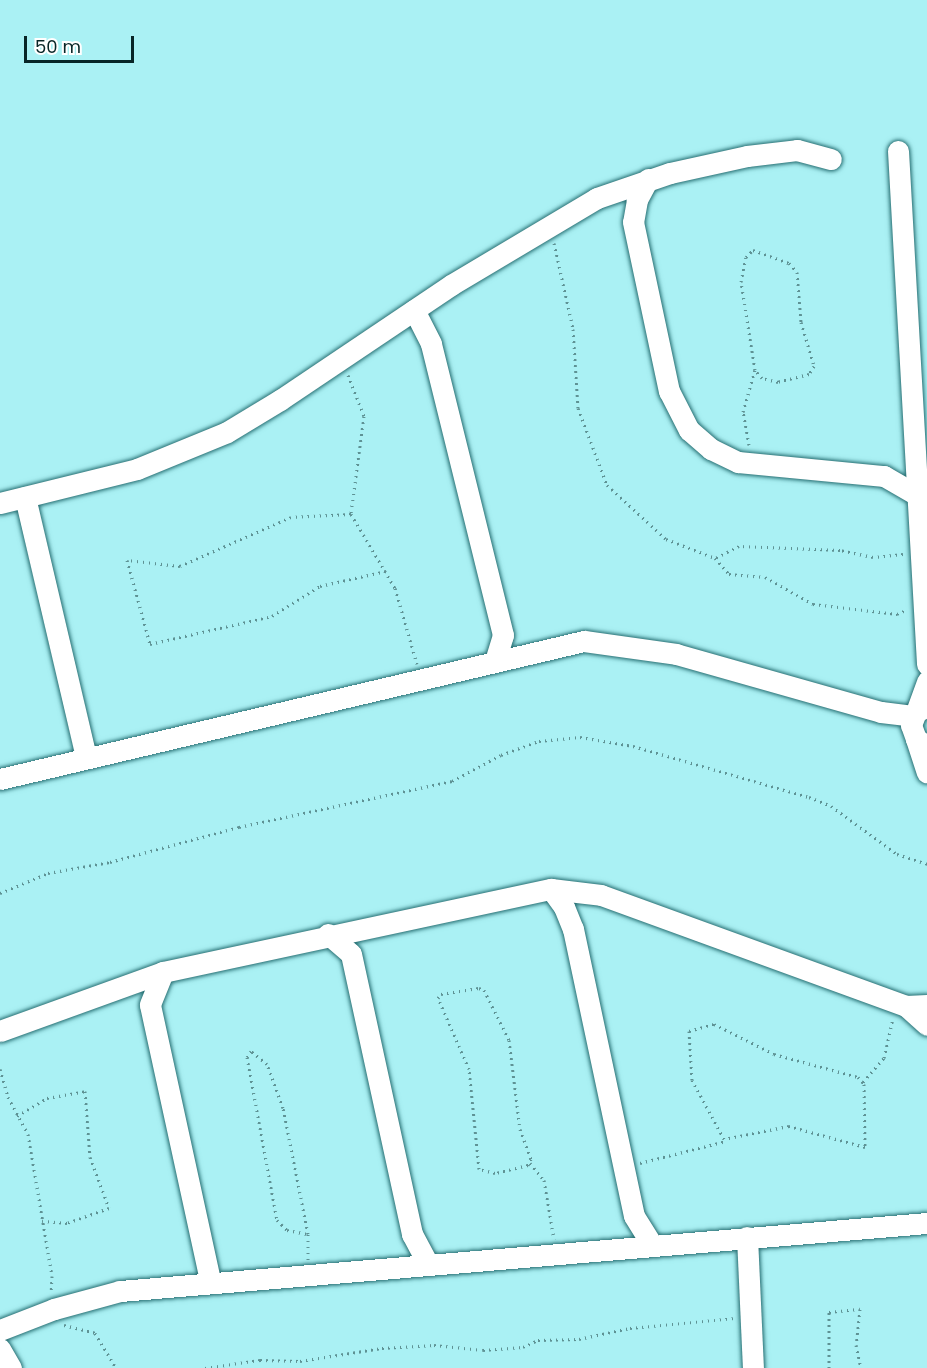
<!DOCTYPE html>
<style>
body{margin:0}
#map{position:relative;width:927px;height:1368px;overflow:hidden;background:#aaf1f4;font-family:Poppins,sans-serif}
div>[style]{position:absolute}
.path>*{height:3px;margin-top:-1.5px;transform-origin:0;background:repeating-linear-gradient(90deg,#5e9294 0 1.5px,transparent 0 6px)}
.roads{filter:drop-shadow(0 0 2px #266e72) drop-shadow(0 0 2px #266e72)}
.minor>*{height:21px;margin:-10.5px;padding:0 10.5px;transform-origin:10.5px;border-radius:10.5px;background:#fff}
span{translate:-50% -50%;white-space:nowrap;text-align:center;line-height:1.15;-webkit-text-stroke:4.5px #fff;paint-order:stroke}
.scale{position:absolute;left:24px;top:36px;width:110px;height:27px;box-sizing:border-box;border:3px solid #082627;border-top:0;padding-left:8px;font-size:18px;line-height:21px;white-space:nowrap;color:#082627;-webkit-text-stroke:4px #fff;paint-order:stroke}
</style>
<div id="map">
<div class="path">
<i style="left:554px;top:243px;width:88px;rotate:77.5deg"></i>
<i style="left:573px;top:329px;width:79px;rotate:86.4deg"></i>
<i style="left:578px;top:408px;width:82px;rotate:69.4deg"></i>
<i style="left:607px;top:485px;width:80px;rotate:42.5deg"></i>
<i style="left:666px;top:539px;width:53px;rotate:21.2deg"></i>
<i style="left:753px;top:250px;width:38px;rotate:20deg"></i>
<i style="left:789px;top:263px;width:12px;rotate:48deg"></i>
<i style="left:797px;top:272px;width:50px;rotate:85.4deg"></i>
<i style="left:801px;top:322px;width:46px;rotate:73.5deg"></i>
<i style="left:814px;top:366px;width:9px;rotate:122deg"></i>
<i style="left:809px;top:374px;width:32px;rotate:166deg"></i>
<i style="left:778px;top:382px;width:16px;rotate:-166deg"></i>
<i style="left:762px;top:378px;width:11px;rotate:-131deg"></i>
<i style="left:755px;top:370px;width:89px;rotate:-99deg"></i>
<i style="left:741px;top:282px;width:25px;rotate:-79deg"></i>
<i style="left:746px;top:257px;width:10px;rotate:-45deg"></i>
<i style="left:348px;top:375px;width:44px;rotate:68.7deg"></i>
<i style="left:364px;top:416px;width:99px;rotate:97.6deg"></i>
<i style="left:351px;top:514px;width:86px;rotate:59.3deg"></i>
<i style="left:395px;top:588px;width:79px;rotate:73.9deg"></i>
<i style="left:749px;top:445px;width:34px;rotate:-100deg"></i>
<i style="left:743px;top:412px;width:44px;rotate:-74.1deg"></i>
<i style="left:351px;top:514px;width:60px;rotate:177.1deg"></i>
<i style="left:291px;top:517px;width:121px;rotate:156.2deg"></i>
<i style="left:180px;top:566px;width:53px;rotate:-173.5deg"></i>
<i style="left:127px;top:560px;width:87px;rotate:74.7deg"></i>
<i style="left:150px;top:644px;width:125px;rotate:-12.9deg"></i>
<i style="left:272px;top:616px;width:57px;rotate:-32deg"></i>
<i style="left:320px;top:586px;width:68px;rotate:-12.8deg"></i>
<i style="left:903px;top:554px;width:30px;rotate:174deg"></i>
<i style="left:873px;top:557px;width:34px;rotate:-168deg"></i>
<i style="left:840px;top:550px;width:101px;rotate:-177.7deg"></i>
<i style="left:739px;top:546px;width:27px;rotate:153deg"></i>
<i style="left:715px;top:558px;width:21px;rotate:49deg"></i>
<i style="left:729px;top:574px;width:36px;rotate:5deg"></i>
<i style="left:765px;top:577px;width:55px;rotate:29.4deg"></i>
<i style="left:813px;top:604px;width:85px;rotate:6.8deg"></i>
<i style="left:897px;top:614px;width:10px;rotate:-24deg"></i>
<i style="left:0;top:893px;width:52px;rotate:-22.6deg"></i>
<i style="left:48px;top:873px;width:63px;rotate:-10.1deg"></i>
<i style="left:110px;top:862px;width:134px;rotate:-15.2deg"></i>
<i style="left:239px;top:827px;width:218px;rotate:-12.2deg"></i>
<i style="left:452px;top:781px;width:55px;rotate:-28deg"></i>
<i style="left:501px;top:755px;width:40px;rotate:-20.2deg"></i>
<i style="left:539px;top:741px;width:41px;rotate:-5.6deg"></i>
<i style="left:580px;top:737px;width:54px;rotate:9.6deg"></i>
<i style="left:633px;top:746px;width:183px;rotate:16.2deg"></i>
<i style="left:809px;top:797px;width:24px;rotate:22deg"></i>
<i style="left:831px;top:806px;width:82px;rotate:36deg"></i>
<i style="left:897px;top:854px;width:32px;rotate:18deg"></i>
<i style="left:479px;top:988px;width:5px;rotate:22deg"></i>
<i style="left:484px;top:990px;width:56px;rotate:63.4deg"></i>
<i style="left:509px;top:1040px;width:90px;rotate:83deg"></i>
<i style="left:520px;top:1129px;width:32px;rotate:70deg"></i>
<i style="left:531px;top:1159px;width:7px;rotate:117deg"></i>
<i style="left:528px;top:1165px;width:34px;rotate:166deg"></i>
<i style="left:495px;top:1173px;width:16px;rotate:-166deg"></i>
<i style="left:479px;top:1169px;width:100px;rotate:-95.7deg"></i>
<i style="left:469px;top:1069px;width:77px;rotate:-113.6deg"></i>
<i style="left:438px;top:998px;width:5px;rotate:-53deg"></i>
<i style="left:441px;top:994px;width:38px;rotate:-9deg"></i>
<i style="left:714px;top:1024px;width:67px;rotate:26.6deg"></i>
<i style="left:774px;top:1054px;width:87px;rotate:15.3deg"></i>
<i style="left:858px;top:1077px;width:9px;rotate:49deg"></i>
<i style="left:864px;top:1084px;width:63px;rotate:89.1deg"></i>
<i style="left:865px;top:1147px;width:79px;rotate:-164.6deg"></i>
<i style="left:789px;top:1126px;width:66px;rotate:168.7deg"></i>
<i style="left:724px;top:1139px;width:67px;rotate:-118.5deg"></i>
<i style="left:692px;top:1080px;width:49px;rotate:-93.5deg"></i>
<i style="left:689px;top:1031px;width:26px;rotate:-16deg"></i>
<i style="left:0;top:1069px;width:29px;rotate:74deg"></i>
<i style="left:8px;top:1097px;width:42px;rotate:61.6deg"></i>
<i style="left:28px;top:1134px;width:144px;rotate:80.4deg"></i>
<i style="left:52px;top:1276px;width:17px;rotate:93deg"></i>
<i style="left:863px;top:1082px;width:32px;rotate:-49deg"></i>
<i style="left:884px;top:1058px;width:41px;rotate:-77.3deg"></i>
<i style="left:17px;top:1116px;width:35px;rotate:-31deg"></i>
<i style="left:47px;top:1098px;width:39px;rotate:-10deg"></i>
<i style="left:85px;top:1091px;width:66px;rotate:85.7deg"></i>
<i style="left:90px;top:1157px;width:54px;rotate:69.6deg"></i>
<i style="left:109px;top:1208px;width:45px;rotate:160.3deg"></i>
<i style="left:67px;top:1223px;width:25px;rotate:-175deg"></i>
<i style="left:530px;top:1163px;width:22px;rotate:51deg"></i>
<i style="left:544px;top:1180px;width:60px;rotate:80.4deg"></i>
<i style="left:640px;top:1163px;width:89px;rotate:-14.3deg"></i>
<i style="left:308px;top:1260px;width:26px;rotate:-90deg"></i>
<i style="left:308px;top:1234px;width:128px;rotate:-101.2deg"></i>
<i style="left:283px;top:1108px;width:47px;rotate:-110deg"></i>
<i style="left:267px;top:1064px;width:21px;rotate:-141deg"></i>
<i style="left:251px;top:1051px;width:7px;rotate:124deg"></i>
<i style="left:247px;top:1057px;width:166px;rotate:79.6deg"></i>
<i style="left:277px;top:1220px;width:14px;rotate:45deg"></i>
<i style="left:287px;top:1230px;width:21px;rotate:11deg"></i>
<i style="left:64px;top:1325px;width:32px;rotate:14deg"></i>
<i style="left:95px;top:1333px;width:41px;rotate:59deg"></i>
<i style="left:205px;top:1368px;width:56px;rotate:-8.3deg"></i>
<i style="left:260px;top:1360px;width:40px;rotate:1.4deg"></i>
<i style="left:300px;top:1361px;width:83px;rotate:-9deg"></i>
<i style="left:382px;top:1348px;width:52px;rotate:-3.3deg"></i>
<i style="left:434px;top:1345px;width:49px;rotate:5.8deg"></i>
<i style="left:483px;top:1350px;width:40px;rotate:-4.3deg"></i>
<i style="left:523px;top:1347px;width:17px;rotate:-25deg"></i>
<i style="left:538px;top:1340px;width:41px;rotate:-1.4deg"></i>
<i style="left:579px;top:1339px;width:52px;rotate:-12.2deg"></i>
<i style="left:630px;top:1328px;width:105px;rotate:-5.4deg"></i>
<i style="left:829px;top:1368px;width:56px;rotate:-90deg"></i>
<i style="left:829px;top:1312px;width:31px;rotate:-6deg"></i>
<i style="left:860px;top:1309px;width:36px;rotate:96deg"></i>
<i style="left:856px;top:1345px;width:24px;rotate:78deg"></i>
</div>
<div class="roads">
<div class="minor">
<i style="left:898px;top:151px;width:514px;rotate:86.76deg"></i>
<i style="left:648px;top:179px;width:24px;rotate:118deg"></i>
<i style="left:637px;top:200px;width:22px;rotate:100deg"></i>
<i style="left:633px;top:222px;width:173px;rotate:78deg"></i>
<i style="left:669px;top:391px;width:44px;rotate:62.9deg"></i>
<i style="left:689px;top:430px;width:29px;rotate:41deg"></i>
<i style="left:711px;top:449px;width:30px;rotate:26deg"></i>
<i style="left:738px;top:462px;width:147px;rotate:5.5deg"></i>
<i style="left:884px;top:476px;width:38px;rotate:30deg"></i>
<i style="left:414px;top:310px;width:38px;rotate:63deg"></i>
<i style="left:431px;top:344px;width:300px;rotate:76.1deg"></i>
<i style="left:503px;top:635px;width:27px;rotate:107deg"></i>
<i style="left:25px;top:497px;width:268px;rotate:76.8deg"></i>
<i style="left:0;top:503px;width:141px;rotate:-13.9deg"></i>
<i style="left:137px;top:469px;width:97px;rotate:-22.3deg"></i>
<i style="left:227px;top:432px;width:62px;rotate:-31.1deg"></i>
<i style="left:280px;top:400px;width:206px;rotate:-33.9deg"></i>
<i style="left:451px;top:285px;width:170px;rotate:-30.8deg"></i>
<i style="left:597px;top:198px;width:77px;rotate:-18.9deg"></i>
<i style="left:670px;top:173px;width:79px;rotate:-12.4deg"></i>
<i style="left:747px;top:156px;width:50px;rotate:-6.8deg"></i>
<i style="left:797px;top:150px;width:35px;rotate:15deg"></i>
<i style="left:927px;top:706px;width:13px;rotate:151deg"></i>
<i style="left:916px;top:712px;width:14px;rotate:111deg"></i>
<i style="left:911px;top:725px;width:15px;rotate:70deg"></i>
<i style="left:916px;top:739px;width:13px;rotate:32deg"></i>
<i style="left:916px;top:712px;width:33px;rotate:-70deg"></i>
<i style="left:916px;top:739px;width:35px;rotate:72deg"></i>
<i style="left:0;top:779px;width:600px;rotate:-13.3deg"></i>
<i style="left:584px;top:641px;width:93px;rotate:8deg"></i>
<i style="left:676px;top:654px;width:213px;rotate:15.8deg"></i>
<i style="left:881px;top:712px;width:32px;rotate:7deg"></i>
<i style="left:551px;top:889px;width:22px;rotate:54deg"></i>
<i style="left:564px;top:907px;width:24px;rotate:68deg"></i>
<i style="left:573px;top:929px;width:293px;rotate:78deg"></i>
<i style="left:634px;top:1216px;width:34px;rotate:58deg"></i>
<i style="left:328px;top:934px;width:30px;rotate:41deg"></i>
<i style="left:351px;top:954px;width:287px;rotate:77.7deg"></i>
<i style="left:412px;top:1234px;width:34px;rotate:62deg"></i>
<i style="left:163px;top:972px;width:35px;rotate:112deg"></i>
<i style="left:150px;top:1005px;width:282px;rotate:77.7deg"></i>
<i style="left:906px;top:1006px;width:28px;rotate:42deg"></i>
<i style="left:0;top:1031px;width:173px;rotate:-19.9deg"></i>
<i style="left:163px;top:972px;width:397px;rotate:-12.1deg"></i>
<i style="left:551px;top:889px;width:50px;rotate:6.8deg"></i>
<i style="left:601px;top:895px;width:325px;rotate:20deg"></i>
<i style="left:906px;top:1006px;width:21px;rotate:-3deg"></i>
<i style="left:747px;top:1237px;width:131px;rotate:87.4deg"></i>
<i style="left:0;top:1330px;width:58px;rotate:-21.3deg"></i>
<i style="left:54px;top:1309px;width:68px;rotate:-15.3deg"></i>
<i style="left:120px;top:1291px;width:810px;rotate:-4.82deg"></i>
<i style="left:0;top:1349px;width:22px;rotate:60deg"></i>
</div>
</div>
<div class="scale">50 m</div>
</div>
